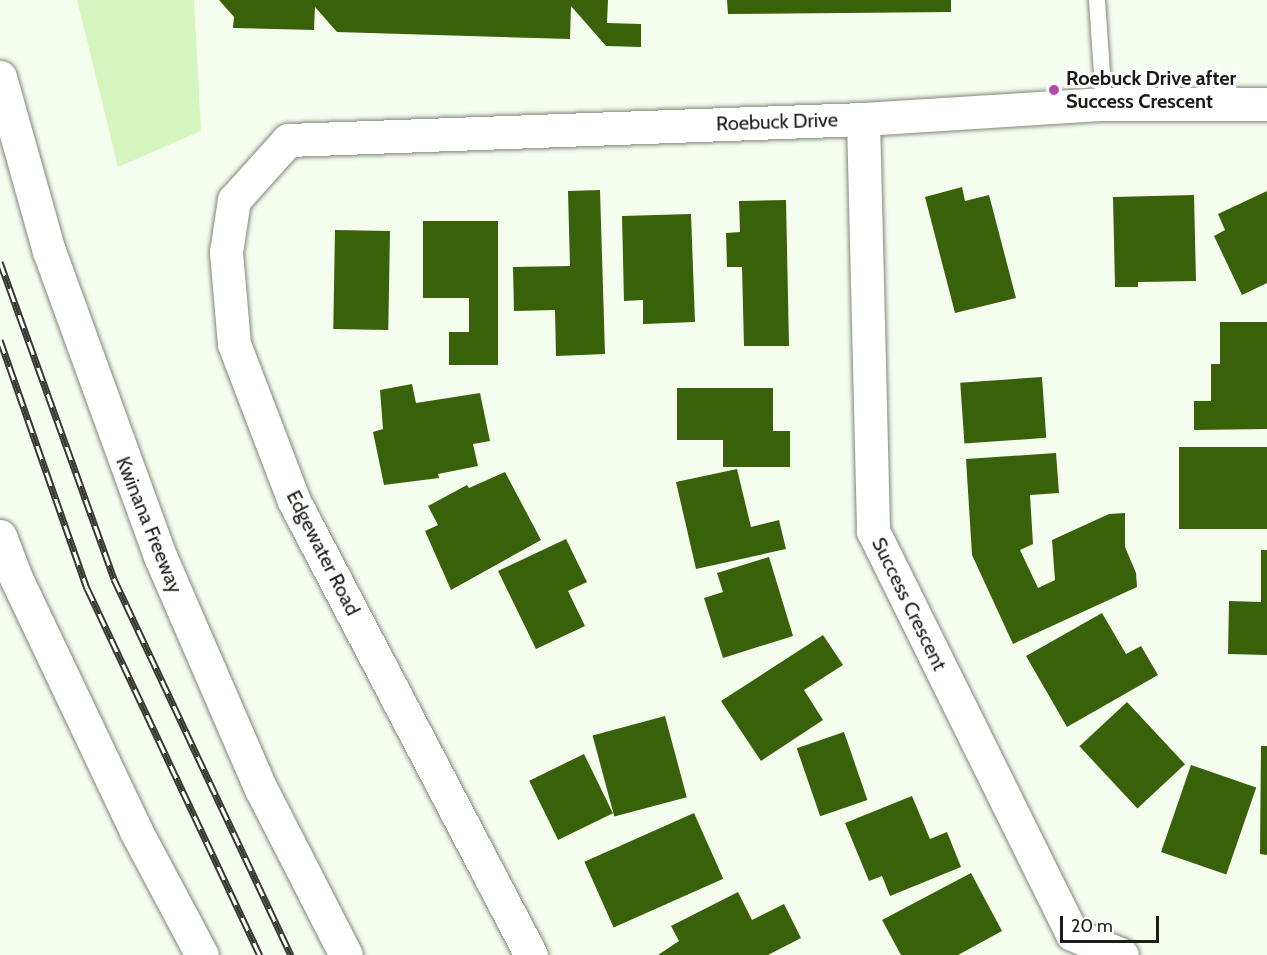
<!DOCTYPE html>
<style>
body{margin:0}
#map{position:relative;width:1267px;height:955px;overflow:hidden;background:#f5fdef;font-family:Cabin,sans-serif}
div>[style]{position:absolute}
.green>*{inset:0;background:#d5f5bf}
.building>*{inset:0;background:#386109;transform-origin:0 0}
.roads{filter:drop-shadow(0 0 2px #80877b) drop-shadow(0 0 2px #80877b)}
.service>*{height:16px;margin:-8px;padding:0 8px;transform-origin:8px;border-radius:8px;background:#fff}
.minor>*{height:33px;margin:-16.5px;padding:0 16.5px;transform-origin:16.5px;border-radius:16.5px;background:#fff}
.motorway>*{height:33px;margin:-16.5px;padding:0 16.5px;transform-origin:16.5px;border-radius:16.5px;background:#fff}
.rail>*{height:7px;margin-top:-3.5px;transform-origin:0;background:repeating-linear-gradient(90deg,#fff 0 14px,#363a33 0 28px);box-sizing:border-box;border-block:2px solid #363a33}
.dots>*{width:16px;height:16px;translate:-50% -50%;box-sizing:border-box;border:3px solid #fff;border-radius:50%}
span{translate:-50% -50%;white-space:nowrap;text-align:center;line-height:1.15;-webkit-text-stroke:6px #fff;paint-order:stroke}
.poi-label{font-size:20px;color:#191c17;font-weight:700}
.left{translate:0 -50%;text-align:left}
.street-label{font-size:20px;color:#191c17}
.scale{position:absolute;left:1060px;top:916px;width:99px;height:27px;box-sizing:border-box;border:3px solid #191c17;border-top:0;padding-left:8px;font-size:18px;line-height:21px;white-space:nowrap;color:#191c17;-webkit-text-stroke:4px #fff;paint-order:stroke}
</style>
<div id="map">
<div class="green">
<i style="clip-path:polygon(77px 0,194px 0,201px 131px,118px 167px)"></i>
</div>
<div class="building">
<i style="clip-path:polygon(219px 0,608px 0,607px 23px,641px 24px,641px 47px,606px 46px,571px 6px,570px 39px,337px 32px,315px 7px,314px 30px,233px 28px,234px 17px)"></i>
<i style="clip-path:polygon(727px 0,951px 0,951px 12px,728px 14px)"></i>
<i style="clip-path:polygon(962px 187px,965px 201px,989px 195px,1016px 298px,955px 313px,925px 197px)"></i>
<i style="clip-path:polygon(600px 190px,605px 354px,556px 356px,555px 310px,514px 311px,513px 267px,570px 266px,568px 191px)"></i>
<i style="clip-path:polygon(1267px 191px,1267px 283px,1242px 295px,1214px 236px,1225px 230px,1218px 214px)"></i>
<i style="clip-path:polygon(1194px 195px,1196px 281px,1138px 282px,1138px 287px,1115px 287px,1113px 197px)"></i>
<i style="clip-path:polygon(786px 200px,789px 346px,744px 346px,742px 267px,727px 267px,726px 233px,740px 232px,739px 201px)"></i>
<i style="clip-path:polygon(691px 214px,695px 322px,643px 324px,643px 300px,624px 301px,622px 216px)"></i>
<i style="clip-path:polygon(423px 221px,498px 221px,498px 365px,449px 365px,449px 332px,469px 332px,469px 298px,423px 298px)"></i>
<i style="left:335px;top:230px;width:55px;height:99px;rotate:1deg"></i>
<i style="clip-path:polygon(1220px 322px,1267px 322px,1267px 429px,1194px 430px,1194px 401px,1211px 401px,1211px 364px,1220px 364px)"></i>
<i style="left:1042px;top:377px;width:61px;height:82px;rotate:86deg"></i>
<i style="clip-path:polygon(412px 384px,416px 403px,480px 393px,490px 441px,473px 444px,478px 466px,438px 474px,439px 478px,384px 485px,373px 432px,383px 429px,380px 390px)"></i>
<i style="clip-path:polygon(677px 388px,773px 388px,773px 431px,790px 431px,790px 467px,723px 467px,723px 440px,677px 440px)"></i>
<i style="left:1267px;top:447px;width:82px;height:88px;rotate:90deg"></i>
<i style="clip-path:polygon(1056px 453px,1059px 493px,1030px 495px,1033px 544px,1020px 550px,1038px 588px,1055px 580px,1052px 540px,1109px 514px,1125px 513px,1125px 547px,1136px 573px,1137px 587px,1013px 644px,972px 555px,966px 459px)"></i>
<i style="clip-path:polygon(737px 469px,751px 527px,779px 520px,786px 549px,696px 569px,676px 482px)"></i>
<i style="clip-path:polygon(505px 472px,541px 540px,451px 590px,425px 531px,438px 525px,428px 506px,467px 485px,469px 488px)"></i>
<i style="clip-path:polygon(566px 539px,587px 582px,568px 591px,585px 626px,536px 649px,498px 571px)"></i>
<i style="clip-path:polygon(1261px 550px,1267px 550px,1267px 655px,1228px 654px,1229px 601px,1261px 602px)"></i>
<i style="clip-path:polygon(769px 557px,793px 636px,723px 658px,704px 598px,723px 592px,717px 573px)"></i>
<i style="clip-path:polygon(1102px 613px,1126px 654px,1141px 646px,1158px 675px,1067px 727px,1026px 656px)"></i>
<i style="clip-path:polygon(823px 635px,843px 665px,804px 690px,823px 720px,761px 761px,721px 701px)"></i>
<i style="left:1127px;top:702px;width:85px;height:65px;rotate:47deg"></i>
<i style="left:665px;top:716px;width:84px;height:75px;rotate:75deg"></i>
<i style="left:844px;top:732px;width:72px;height:50px;rotate:71deg"></i>
<i style="clip-path:polygon(1261px 746px,1267px 746px,1267px 855px,1260px 854px)"></i>
<i style="left:584px;top:754px;width:66px;height:61px;rotate:64deg"></i>
<i style="left:1191px;top:765px;width:69px;height:92px;rotate:19deg"></i>
<i style="clip-path:polygon(912px 796px,930px 839px,947px 832px,961px 867px,890px 896px,882px 876px,869px 881px,845px 823px)"></i>
<i style="left:694px;top:813px;width:72px;height:120px;rotate:66deg"></i>
<i style="clip-path:polygon(971px 873px,1002px 931px,958px 955px,901px 955px,882px 920px)"></i>
<i style="clip-path:polygon(738px 892px,752px 920px,784px 904px,801px 938px,768px 955px,658px 955px,679px 941px,671px 926px)"></i>
</div>
<div class="roads">
<div class="service">
<i style="left:1097px;top:0;width:104px;rotate:86.1deg"></i>
</div>
<div class="minor">
<i style="left:863px;top:119px;width:412px;rotate:88.6deg"></i>
<i style="left:873px;top:531px;width:449px;rotate:63.7deg"></i>
<i style="left:1072px;top:934px;width:54px;rotate:22.8deg"></i>
<i style="left:531px;top:955px;width:512px;rotate:-117.57deg"></i>
<i style="left:294px;top:501px;width:168px;rotate:-110.9deg"></i>
<i style="left:234px;top:344px;width:92px;rotate:-95deg"></i>
<i style="left:226px;top:252px;width:53px;rotate:-81.3deg"></i>
<i style="left:234px;top:200px;width:81px;rotate:-48deg"></i>
<i style="left:288px;top:140px;width:575px;rotate:-2.09deg"></i>
<i style="left:863px;top:119px;width:241px;rotate:-3.6deg"></i>
<i style="left:1104px;top:104px;width:163px"></i>
</div>
<div class="motorway">
<i style="left:0;top:77px;width:181px;rotate:74.3deg"></i>
<i style="left:49px;top:251px;width:325px;rotate:70deg"></i>
<i style="left:160px;top:556px;width:254px;rotate:66.6deg"></i>
<i style="left:261px;top:789px;width:186px;rotate:62.9deg"></i>
<i style="left:0;top:536px;width:45px;rotate:69.1deg"></i>
<i style="left:16px;top:578px;width:280px;rotate:64.6deg"></i>
<i style="left:136px;top:831px;width:140px;rotate:62deg"></i>
</div>
</div>
<div class="rail">
<i style="left:0;top:262px;width:337px;rotate:70.2deg"></i>
<i style="left:114px;top:579px;width:416px;rotate:64.8deg"></i>
<i style="left:0;top:340px;width:263px;rotate:70.7deg"></i>
<i style="left:87px;top:588px;width:406px;rotate:64.8deg"></i>
</div>
<div class="dots">
<i style="left:1054px;top:90px;background:#b64aab"></i>
</div>
<div class="poi-label">
<span class="left" style="left:1066px;top:90px">Roebuck Drive after<br>Success Crescent</span>
</div>
<div class="street-label">
<span style="left:777px;top:122px;rotate:-2deg">Roebuck Drive</span>
<span style="left:149px;top:525px;rotate:68deg">Kwinana Freeway</span>
<span style="left:323px;top:553px;rotate:63deg">Edgewater Road</span>
<span style="left:909px;top:604px;rotate:64deg">Success Crescent</span>
</div>
<div class="scale">20 m</div>
</div>
